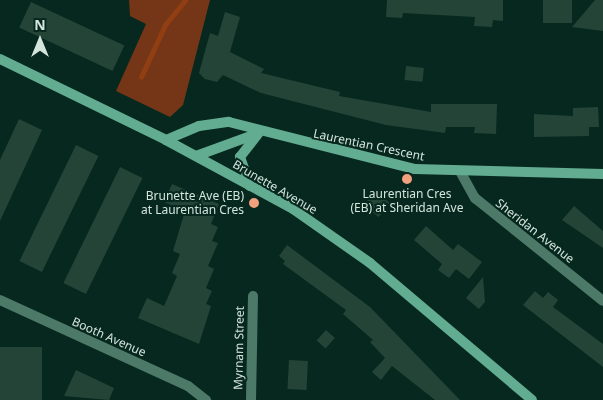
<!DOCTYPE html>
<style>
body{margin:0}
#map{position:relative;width:603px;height:400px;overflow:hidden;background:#07281e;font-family:"Noto Sans",sans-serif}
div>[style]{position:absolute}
.forest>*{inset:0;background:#753617}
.stream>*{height:4.5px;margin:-2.25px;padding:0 2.25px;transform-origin:2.25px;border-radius:2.25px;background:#903e12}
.building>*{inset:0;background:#244438;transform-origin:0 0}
.street>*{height:10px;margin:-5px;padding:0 5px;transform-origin:5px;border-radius:5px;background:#4d7969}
.secondary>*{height:10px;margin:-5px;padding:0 5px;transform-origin:5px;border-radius:5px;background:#62ac92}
.dots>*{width:14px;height:14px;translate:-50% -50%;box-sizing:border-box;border:2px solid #07281e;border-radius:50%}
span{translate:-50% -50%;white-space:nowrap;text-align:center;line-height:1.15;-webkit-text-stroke:4px #07281e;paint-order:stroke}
.street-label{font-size:12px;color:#d3e5dd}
.poi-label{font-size:12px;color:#d3e5dd}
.right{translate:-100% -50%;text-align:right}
.north{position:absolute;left:15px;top:15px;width:50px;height:50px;-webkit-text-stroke:4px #07281e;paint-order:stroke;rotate:0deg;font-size:14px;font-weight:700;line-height:20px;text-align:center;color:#d3e5dd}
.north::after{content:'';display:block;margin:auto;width:18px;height:22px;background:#d3e5dd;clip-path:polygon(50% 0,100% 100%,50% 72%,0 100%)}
</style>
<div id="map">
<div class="forest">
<i style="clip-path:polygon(129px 0,210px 0,183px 105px,170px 117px,116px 91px,146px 24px,130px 16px)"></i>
</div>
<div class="stream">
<i style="left:141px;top:77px;width:57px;rotate:-65.2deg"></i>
<i style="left:165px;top:25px;width:32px;rotate:-51deg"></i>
</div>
<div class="building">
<i style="clip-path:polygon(387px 0,503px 0,503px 21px,493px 20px,492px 27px,474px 26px,475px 17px,403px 13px,402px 18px,386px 17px)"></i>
<i style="left:543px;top:0;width:29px;height:23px"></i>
<i style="clip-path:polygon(595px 0,603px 0,603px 31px,572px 27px)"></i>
<i style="left:31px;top:2px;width:103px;height:28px;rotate:25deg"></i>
<i style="clip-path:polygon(225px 12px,240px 17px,230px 52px,264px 69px,261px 73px,340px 92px,339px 96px,431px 112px,431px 104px,497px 104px,496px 134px,474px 133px,475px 127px,446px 127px,445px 133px,386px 125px,261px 93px,223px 75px,217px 82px,205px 79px,199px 73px,210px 33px,218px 36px)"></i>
<i style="left:406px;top:66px;width:18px;height:14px;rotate:6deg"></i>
<i style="clip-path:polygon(598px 107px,599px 127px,589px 127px,589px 136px,534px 137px,534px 114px,573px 116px,573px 108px)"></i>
<i style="clip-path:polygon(19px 119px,42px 130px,0 221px,0 160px)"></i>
<i style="left:76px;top:145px;width:25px;height:129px;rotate:26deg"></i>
<i style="left:120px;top:167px;width:25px;height:129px;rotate:26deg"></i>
<i style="clip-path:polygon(172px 184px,219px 204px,211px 224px,218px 227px,212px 241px,218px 243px,208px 266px,214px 269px,206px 288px,212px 291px,206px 304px,211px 306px,199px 344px,138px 318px,147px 298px,164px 306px,177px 276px,172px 273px,180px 254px,173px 251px,185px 211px,164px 202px)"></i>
<i style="left:375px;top:191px;width:19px;height:18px;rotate:39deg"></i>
<i style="clip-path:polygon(574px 206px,603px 231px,603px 248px,562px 220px)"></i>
<i style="clip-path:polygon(426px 226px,453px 250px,458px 244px,482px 262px,469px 279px,456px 269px,449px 278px,438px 270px,442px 264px,414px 240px)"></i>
<i style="clip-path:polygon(287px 245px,370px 307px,460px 400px,435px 400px,392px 366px,381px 380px,372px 372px,385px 358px,370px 342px,373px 340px,343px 314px,346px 310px,283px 264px,285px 261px,279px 256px)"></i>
<i style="clip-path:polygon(483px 277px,485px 302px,479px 309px,466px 298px)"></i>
<i style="clip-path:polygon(535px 291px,543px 298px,548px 292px,558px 300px,553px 307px,603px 344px,603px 367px,523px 305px)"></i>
<i style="left:326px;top:330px;width:12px;height:14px;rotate:42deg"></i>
<i style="left:0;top:347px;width:42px;height:53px"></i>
<i style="left:289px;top:360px;width:19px;height:29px;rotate:3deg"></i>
<i style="clip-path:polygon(76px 370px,114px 388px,109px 400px,64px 396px)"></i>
</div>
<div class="street">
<i style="left:461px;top:173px;width:29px;rotate:61deg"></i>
<i style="left:475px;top:198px;width:164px;rotate:38.8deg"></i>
<i style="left:0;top:300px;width:207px;rotate:24.6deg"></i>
<i style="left:188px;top:386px;width:23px;rotate:38deg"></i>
<i style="left:251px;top:400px;width:104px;rotate:-88.9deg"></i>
</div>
<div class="secondary">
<i style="left:0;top:59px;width:185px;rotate:26deg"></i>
<i style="left:166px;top:140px;width:145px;rotate:28.5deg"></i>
<i style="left:293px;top:209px;width:94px;rotate:35deg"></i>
<i style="left:370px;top:263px;width:212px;rotate:40.2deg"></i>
<i style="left:166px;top:140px;width:36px;rotate:-23deg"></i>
<i style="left:199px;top:126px;width:30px;rotate:-8deg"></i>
<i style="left:229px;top:122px;width:192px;rotate:14.2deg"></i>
<i style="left:415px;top:169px;width:188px;rotate:1.5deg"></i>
<i style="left:196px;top:156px;width:67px;rotate:-20.1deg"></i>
<i style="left:250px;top:186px;width:31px;rotate:-109deg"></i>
<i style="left:240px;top:157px;width:28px;rotate:-52deg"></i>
</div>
<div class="dots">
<i style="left:407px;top:179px;background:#f1a17d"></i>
<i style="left:254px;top:203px;background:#f1a17d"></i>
</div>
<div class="street-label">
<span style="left:369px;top:145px;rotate:12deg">Laurentian Crescent</span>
<span style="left:275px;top:187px;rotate:30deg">Brunette Avenue</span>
<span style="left:535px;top:231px;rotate:38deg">Sheridan Avenue</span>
<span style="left:109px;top:337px;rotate:24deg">Booth Avenue</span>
<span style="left:239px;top:348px;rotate:-89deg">Myrnam Street</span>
</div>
<div class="poi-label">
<span style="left:407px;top:201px">Laurentian Cres<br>(EB) at Sheridan Ave</span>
<span class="right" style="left:244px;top:203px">Brunette Ave (EB)<br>at Laurentian Cres</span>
</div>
<div class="north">N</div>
</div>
